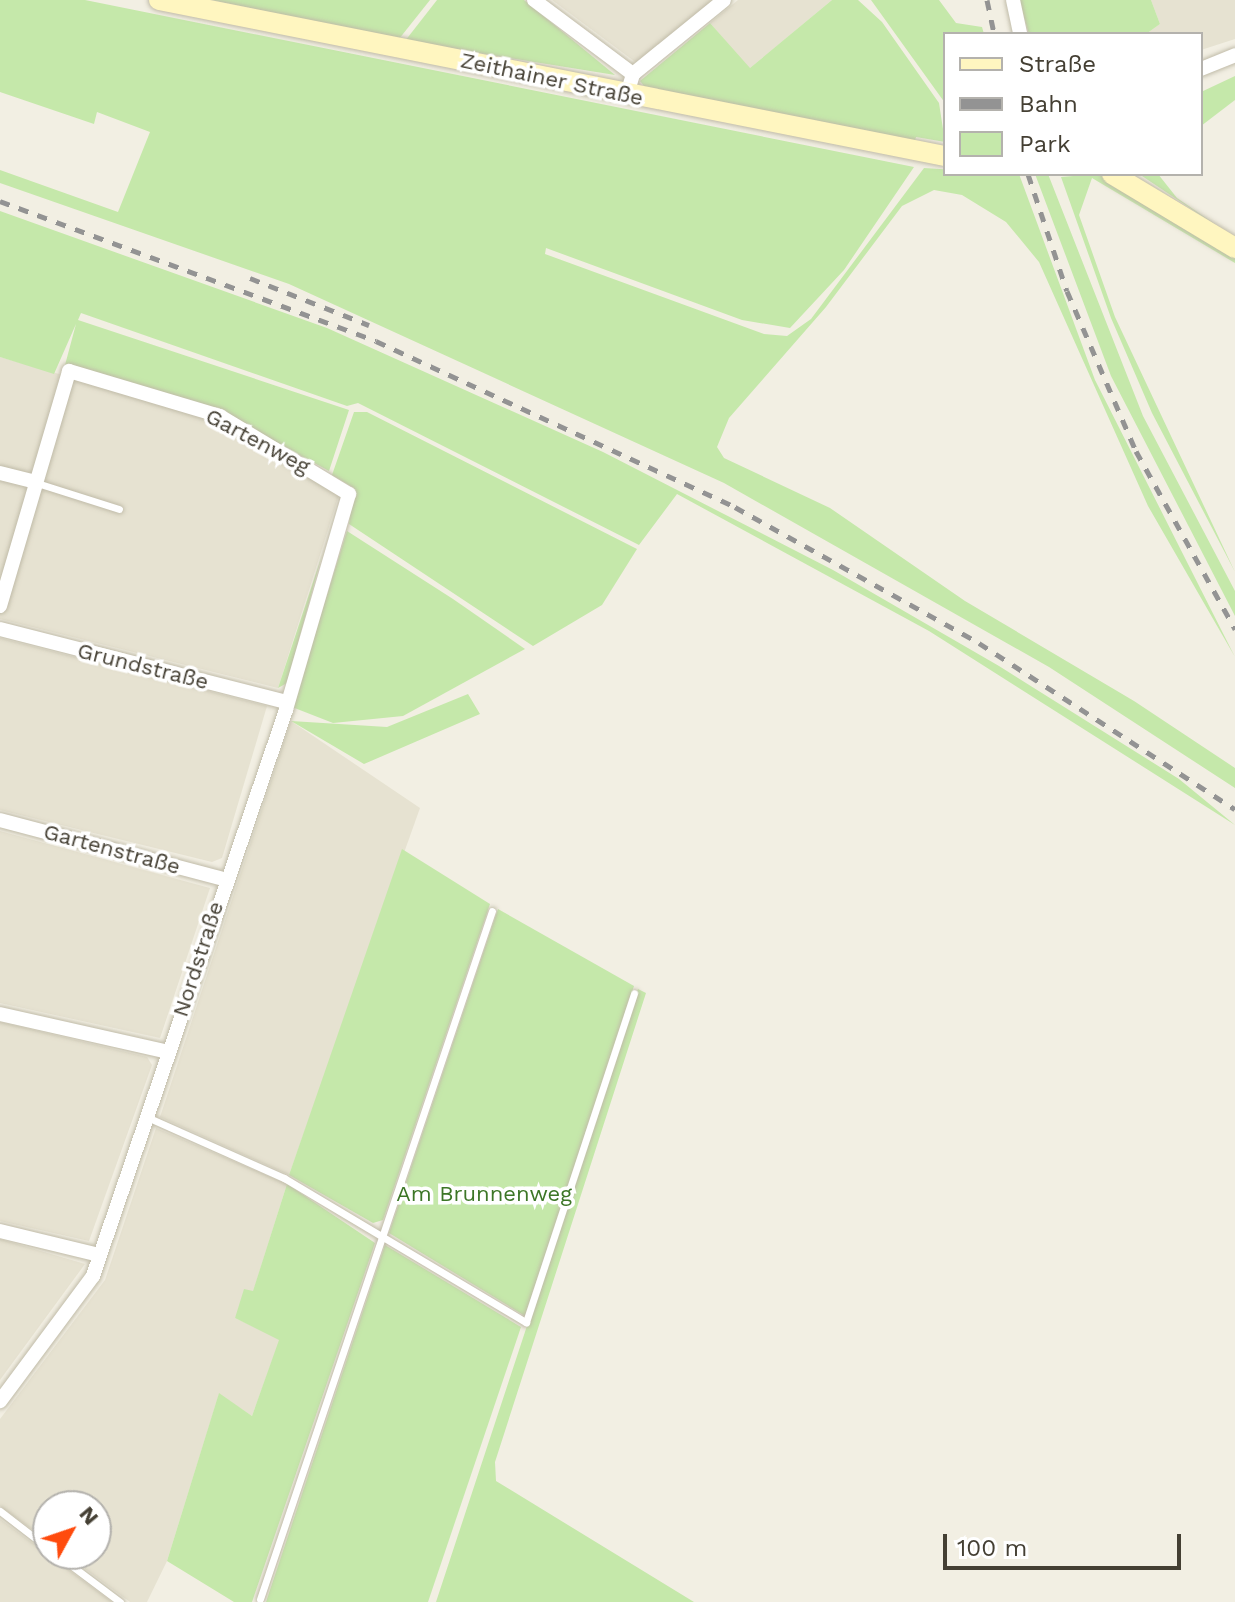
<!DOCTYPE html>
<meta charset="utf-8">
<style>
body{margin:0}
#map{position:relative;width:1235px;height:1602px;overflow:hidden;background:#f2efe3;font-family:"Work Sans",sans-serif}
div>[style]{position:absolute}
.residential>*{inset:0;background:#e6e2d1}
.green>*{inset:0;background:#c5e8aa}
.roads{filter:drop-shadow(0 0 2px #c0bba8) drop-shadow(0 0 2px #c0bba8)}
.lane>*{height:7px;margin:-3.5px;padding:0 3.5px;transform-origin:3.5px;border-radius:3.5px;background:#fff}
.street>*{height:14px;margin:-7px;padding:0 7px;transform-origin:7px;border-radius:7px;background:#fff}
.secondary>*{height:20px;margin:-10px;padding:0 10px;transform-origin:10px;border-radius:10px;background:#fff6c0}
.rail>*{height:5px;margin-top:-2.5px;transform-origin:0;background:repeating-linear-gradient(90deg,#939393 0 10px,transparent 0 20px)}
span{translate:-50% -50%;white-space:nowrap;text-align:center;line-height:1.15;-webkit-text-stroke:7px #fff;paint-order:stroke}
.street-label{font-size:22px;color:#443f33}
.park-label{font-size:22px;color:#3c7626}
.legend{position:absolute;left:943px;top:32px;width:260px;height:144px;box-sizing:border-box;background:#fff;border:2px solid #b4b2ad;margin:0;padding:10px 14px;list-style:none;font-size:24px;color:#443f33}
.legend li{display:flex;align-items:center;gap:16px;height:40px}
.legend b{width:40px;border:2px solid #b4b2ad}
.north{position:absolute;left:32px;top:1490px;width:80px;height:80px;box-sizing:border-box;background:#fff;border:2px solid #b4b2ad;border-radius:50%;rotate:50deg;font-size:22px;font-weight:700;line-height:32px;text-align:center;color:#443f33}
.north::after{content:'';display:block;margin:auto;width:28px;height:36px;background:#ff4b0d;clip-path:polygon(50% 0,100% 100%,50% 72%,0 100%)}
.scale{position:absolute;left:943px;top:1534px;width:238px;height:36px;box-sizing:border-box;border:4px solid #443f33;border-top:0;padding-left:10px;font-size:24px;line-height:28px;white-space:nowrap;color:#443f33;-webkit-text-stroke:6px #fff;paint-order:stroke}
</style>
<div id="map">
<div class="residential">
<i style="clip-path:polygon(552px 0,715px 0,638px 64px)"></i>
<i style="clip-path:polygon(738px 0,832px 0,749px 69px,710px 23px)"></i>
<i style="clip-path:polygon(1151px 0,1235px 0,1235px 39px,1201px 50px,1201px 34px,1146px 34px,1160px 24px)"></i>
<i style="clip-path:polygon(0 357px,219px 420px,340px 492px,278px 688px,0 619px)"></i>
<i style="clip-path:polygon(0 638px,267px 706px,222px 858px,212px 862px,0 810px)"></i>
<i style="clip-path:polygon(291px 721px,420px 808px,289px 1175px,160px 1117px)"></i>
<i style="clip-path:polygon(0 831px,210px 888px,160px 1038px,0 1003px)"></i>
<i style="clip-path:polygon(0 1022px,147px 1057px,152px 1065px,89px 1241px,0 1221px)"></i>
<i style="clip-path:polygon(156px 1128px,287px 1184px,253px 1292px,235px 1318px,280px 1339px,252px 1416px,219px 1394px,167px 1561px,147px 1602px,130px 1602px,65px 1554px,96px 1554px,96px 1506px,48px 1506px,48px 1541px,0 1506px,0 1419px,105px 1280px)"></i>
<i style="clip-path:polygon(0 1239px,85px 1264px,0 1380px)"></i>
<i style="clip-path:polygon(0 1519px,112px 1602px,0 1602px)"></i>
</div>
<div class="green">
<i style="clip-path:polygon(0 0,85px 0,914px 167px,844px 270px,790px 328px,742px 320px,546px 248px,545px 254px,764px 334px,787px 336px,811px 319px,924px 168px,1019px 174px,1095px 380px,1235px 657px,1148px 506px,1039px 262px,1006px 222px,962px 195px,934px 190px,902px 206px,826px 307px,729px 418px,717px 447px,724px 458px,830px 508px,965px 601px,1134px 701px,1235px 768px,1235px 788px,1049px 667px,724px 483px,289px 284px,0 183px,0 170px,118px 212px,150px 132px,97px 112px,94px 124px,0 92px)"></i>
<i style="clip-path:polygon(211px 0,430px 0,399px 39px)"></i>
<i style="clip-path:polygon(437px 0,524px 0,615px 75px,405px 41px)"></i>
<i style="clip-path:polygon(832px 0,858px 0,882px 22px,939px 103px,945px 142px,916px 137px,914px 144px,648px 91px,640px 81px,710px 23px,750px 68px)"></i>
<i style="clip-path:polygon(871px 0,939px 0,956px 23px,982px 27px,984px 34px,945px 34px,945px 103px)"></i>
<i style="clip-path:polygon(1019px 0,1151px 0,1160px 24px,1146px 34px,1029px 34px)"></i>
<i style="clip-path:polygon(1235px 76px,1235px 100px,1201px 126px,1201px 92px)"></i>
<i style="clip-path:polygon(1035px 174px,1048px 174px,1143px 416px,1235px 591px,1235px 616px,1111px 376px)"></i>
<i style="clip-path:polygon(1098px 174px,1235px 255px,1235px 263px,1092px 178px,1079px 215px,1115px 317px,1235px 572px,1152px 413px,1111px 318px,1061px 177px)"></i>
<i style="clip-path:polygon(1139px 174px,1158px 174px,1177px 198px,1235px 238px)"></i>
<i style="clip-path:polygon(0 211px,327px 328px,603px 452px,833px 570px,999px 666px,1179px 779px,1235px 825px,929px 631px,677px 494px,639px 545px,358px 403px,347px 406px,81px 313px,78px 320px,349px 410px,329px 471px,221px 412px,65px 365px,76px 324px,54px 374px,0 357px)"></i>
<i style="clip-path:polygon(354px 412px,367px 412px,637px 549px,602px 605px,533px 646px,349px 524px,354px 488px,332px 475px)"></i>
<i style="clip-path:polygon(347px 531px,453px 599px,525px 649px,403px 716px,333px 723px,292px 707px)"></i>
<i style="clip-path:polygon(322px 555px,287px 683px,278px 688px)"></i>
<i style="clip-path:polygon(468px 694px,480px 714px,364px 764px,291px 721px,387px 727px)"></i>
<i style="clip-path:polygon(402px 849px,490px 904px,383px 1220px,373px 1223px,289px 1175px)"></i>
<i style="clip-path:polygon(498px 909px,634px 986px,525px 1316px,389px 1233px)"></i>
<i style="clip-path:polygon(638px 989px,646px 993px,495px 1462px,496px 1481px,694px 1602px,436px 1602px)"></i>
<i style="clip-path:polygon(287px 1184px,375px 1243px,252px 1602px,234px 1602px,167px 1561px,219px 1393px,252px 1416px,279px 1340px,235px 1318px,244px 1289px,253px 1291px)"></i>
<i style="clip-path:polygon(385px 1245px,521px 1327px,428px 1602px,266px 1602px)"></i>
</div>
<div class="roads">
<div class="lane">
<i style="left:37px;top:483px;width:86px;rotate:17.6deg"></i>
<i style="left:147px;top:1117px;width:150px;rotate:24deg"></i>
<i style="left:284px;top:1178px;width:282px;rotate:30.8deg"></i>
<i style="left:526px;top:1322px;width:346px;rotate:-71.8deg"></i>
<i style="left:0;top:1511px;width:61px;rotate:37.6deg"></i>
<i style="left:56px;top:1554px;width:80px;rotate:36.9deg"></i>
<i style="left:260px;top:1599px;width:726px;rotate:-71.37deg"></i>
</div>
<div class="street">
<i style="left:534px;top:0;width:124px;rotate:36.8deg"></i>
<i style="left:1013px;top:0;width:35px;rotate:78deg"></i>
<i style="left:1201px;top:69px;width:37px;rotate:-22deg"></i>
<i style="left:627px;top:94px;width:21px;rotate:-73deg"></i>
<i style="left:633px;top:74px;width:117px;rotate:-39.1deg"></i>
<i style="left:0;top:473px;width:36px;rotate:14deg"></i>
<i style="left:0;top:606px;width:245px;rotate:-73.6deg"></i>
<i style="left:69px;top:371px;width:158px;rotate:16.6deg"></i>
<i style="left:220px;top:416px;width:151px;rotate:31.2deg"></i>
<i style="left:349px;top:494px;width:225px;rotate:106.3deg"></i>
<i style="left:286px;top:710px;width:598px;rotate:108.83deg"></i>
<i style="left:93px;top:1276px;width:156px;rotate:126.6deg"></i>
<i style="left:0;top:629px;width:295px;rotate:14.3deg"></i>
<i style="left:0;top:820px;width:231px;rotate:14.8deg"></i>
<i style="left:0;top:1014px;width:172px;rotate:12.7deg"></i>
<i style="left:0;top:1231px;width:102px;rotate:13.6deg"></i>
</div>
<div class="secondary">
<i style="left:159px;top:0;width:801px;rotate:11.23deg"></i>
<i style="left:1112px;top:174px;width:144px;rotate:31deg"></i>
</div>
</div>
<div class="rail">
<i style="left:987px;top:0;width:35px;rotate:78deg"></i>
<i style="left:1028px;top:174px;width:123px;rotate:71.6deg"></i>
<i style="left:1067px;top:291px;width:174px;rotate:66.7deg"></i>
<i style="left:1136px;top:451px;width:204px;rotate:60.9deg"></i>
<i style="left:0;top:201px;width:401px;rotate:20.4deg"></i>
<i style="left:376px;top:341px;width:396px;rotate:24.8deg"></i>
<i style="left:735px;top:507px;width:279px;rotate:29.1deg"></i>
<i style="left:979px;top:643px;width:305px;rotate:33deg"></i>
<i style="left:250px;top:278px;width:128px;rotate:21.6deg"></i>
</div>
<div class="street-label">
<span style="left:552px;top:79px;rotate:12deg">Zeithainer Straße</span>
<span style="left:258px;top:441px;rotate:28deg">Gartenweg</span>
<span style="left:143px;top:666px;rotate:14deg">Grundstraße</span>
<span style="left:112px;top:849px;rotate:15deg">Gartenstraße</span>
<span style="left:198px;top:959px;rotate:-72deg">Nordstraße</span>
</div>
<div class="park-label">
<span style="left:484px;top:1194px">Am Brunnenweg</span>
</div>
<ul class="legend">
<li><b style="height:10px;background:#fff6c0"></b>Straße</li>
<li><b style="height:10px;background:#939393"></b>Bahn</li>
<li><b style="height:22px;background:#c5e8aa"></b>Park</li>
</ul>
<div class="north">N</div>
<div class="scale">100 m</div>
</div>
